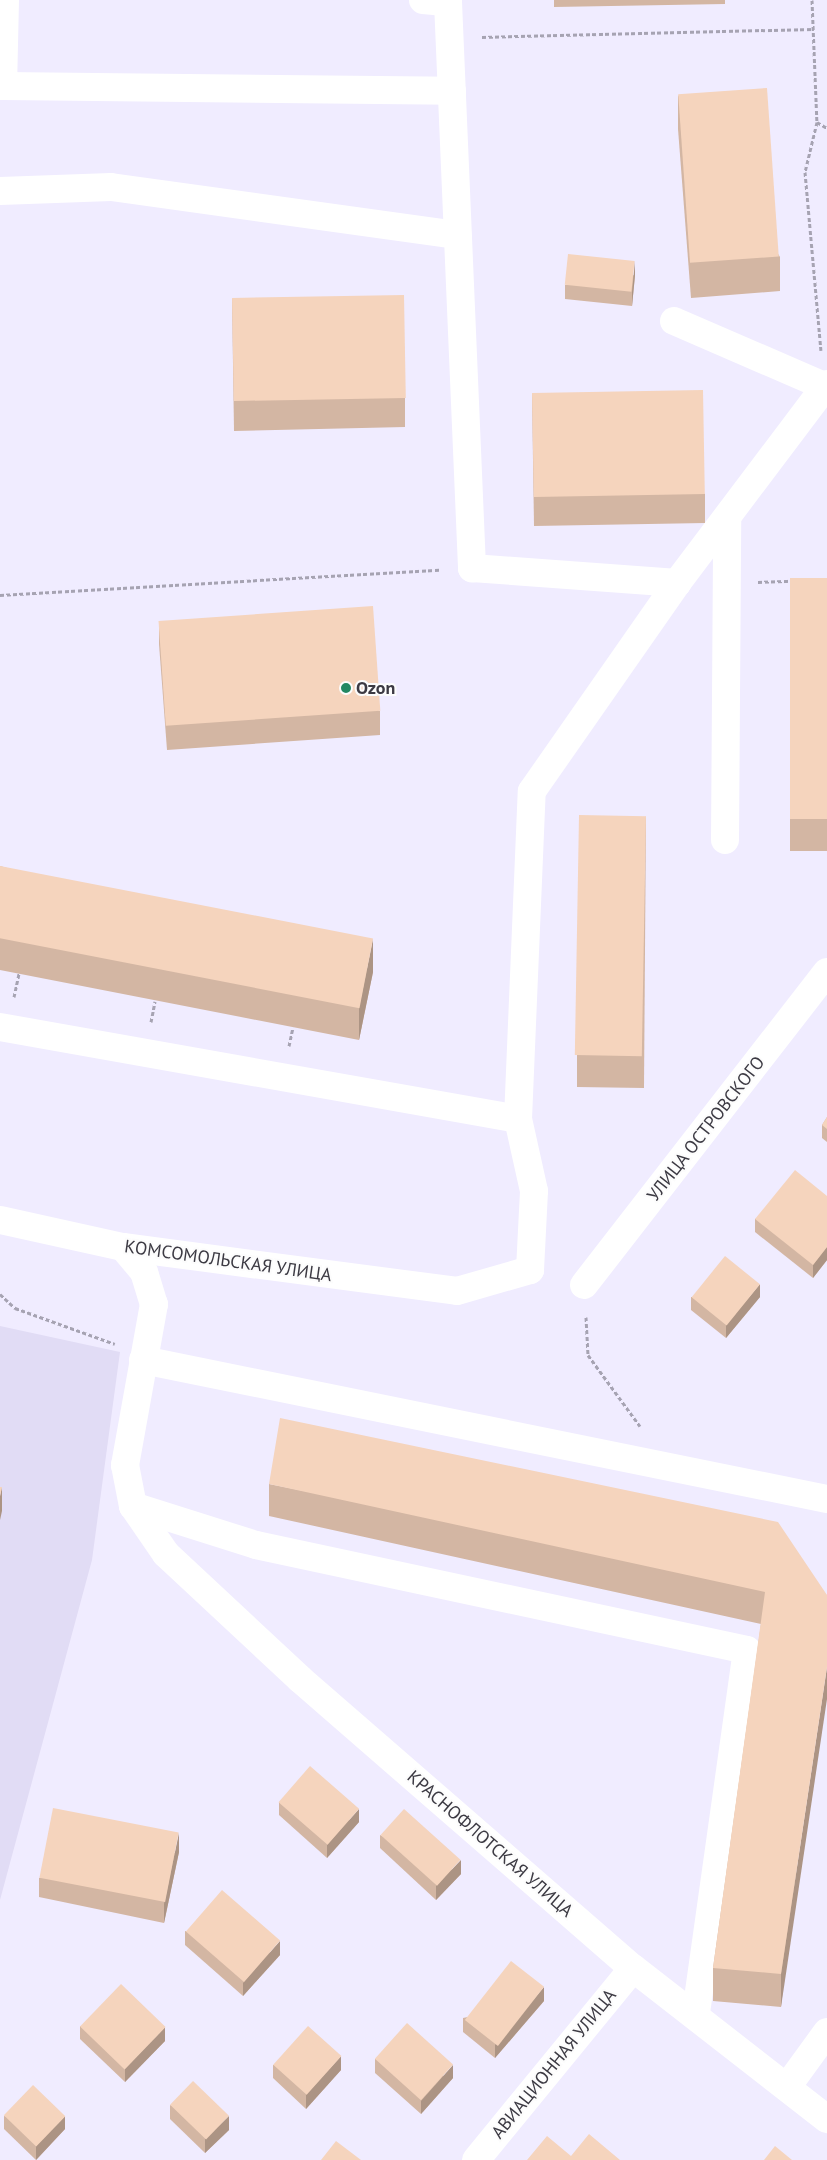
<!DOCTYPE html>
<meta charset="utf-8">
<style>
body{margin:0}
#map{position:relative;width:827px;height:2160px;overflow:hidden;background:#f0ecff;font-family:"PT Sans",sans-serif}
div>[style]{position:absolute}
.built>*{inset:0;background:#e1dcf5}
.path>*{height:3px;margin-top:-1.5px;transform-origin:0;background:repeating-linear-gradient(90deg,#a6a3b2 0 4px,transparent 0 6.5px)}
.minor>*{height:28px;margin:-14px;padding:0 14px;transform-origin:14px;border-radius:14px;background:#fff}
.wall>*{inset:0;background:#d3b6a3;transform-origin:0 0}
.shaded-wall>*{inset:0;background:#ac9484}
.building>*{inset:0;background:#f5d4bd;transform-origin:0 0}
.dots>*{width:14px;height:14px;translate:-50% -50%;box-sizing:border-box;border:2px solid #fcfcfc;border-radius:50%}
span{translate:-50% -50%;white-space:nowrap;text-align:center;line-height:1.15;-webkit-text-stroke:4px #fcfcfc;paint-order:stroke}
.poi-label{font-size:18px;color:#3c3a43;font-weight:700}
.left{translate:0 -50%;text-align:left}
.street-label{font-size:18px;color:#3c3a43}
</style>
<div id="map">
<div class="built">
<i style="clip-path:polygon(0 1326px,120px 1352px,92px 1560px,0 1900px)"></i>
</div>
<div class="path">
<i style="left:812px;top:0;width:122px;rotate:87.7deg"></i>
<i style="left:817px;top:122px;width:51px;rotate:103.5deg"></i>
<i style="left:805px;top:172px;width:179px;rotate:84.9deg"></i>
<i style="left:482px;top:37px;width:332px;rotate:-1.4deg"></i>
<i style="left:817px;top:122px;width:12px;rotate:31deg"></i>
<i style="left:758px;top:582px;width:36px;rotate:-2deg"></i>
<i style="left:0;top:595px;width:440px;rotate:-3.3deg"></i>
<i style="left:14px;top:997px;width:24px;rotate:-78deg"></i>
<i style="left:151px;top:1022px;width:21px;rotate:-79deg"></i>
<i style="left:289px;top:1046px;width:19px;rotate:-78deg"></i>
<i style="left:0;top:1294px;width:21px;rotate:43deg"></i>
<i style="left:15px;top:1308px;width:106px;rotate:19.8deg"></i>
<i style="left:586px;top:1317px;width:38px;rotate:87deg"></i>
<i style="left:588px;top:1355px;width:88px;rotate:53.8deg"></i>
</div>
<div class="minor">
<i style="left:5px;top:0;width:86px;rotate:91.3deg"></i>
<i style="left:3px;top:86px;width:449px;rotate:0.6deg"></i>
<i style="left:423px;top:0;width:25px;rotate:5deg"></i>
<i style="left:448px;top:2px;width:567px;rotate:87.57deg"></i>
<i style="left:472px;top:568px;width:206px;rotate:4.2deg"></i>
<i style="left:677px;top:583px;width:249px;rotate:-53deg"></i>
<i style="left:0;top:191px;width:111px;rotate:-2.1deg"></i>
<i style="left:111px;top:187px;width:350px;rotate:7.9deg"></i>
<i style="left:674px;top:321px;width:163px;rotate:23.4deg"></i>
<i style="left:725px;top:840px;width:320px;rotate:-89.6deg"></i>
<i style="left:0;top:1027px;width:526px;rotate:10.07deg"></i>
<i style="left:0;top:1220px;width:126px;rotate:12.4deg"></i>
<i style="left:123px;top:1247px;width:337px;rotate:7.5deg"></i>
<i style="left:457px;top:1291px;width:76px;rotate:-16deg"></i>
<i style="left:530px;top:1270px;width:79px;rotate:-87.1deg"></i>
<i style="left:534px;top:1191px;width:74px;rotate:-102.5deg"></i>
<i style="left:518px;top:1119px;width:328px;rotate:-87.6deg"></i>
<i style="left:532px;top:791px;width:254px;rotate:-55.1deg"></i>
<i style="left:123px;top:1247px;width:33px;rotate:50deg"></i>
<i style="left:144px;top:1272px;width:34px;rotate:73deg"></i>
<i style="left:154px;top:1304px;width:164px;rotate:100.2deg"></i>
<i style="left:125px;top:1465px;width:42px;rotate:79deg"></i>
<i style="left:133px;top:1506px;width:58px;rotate:55.5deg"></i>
<i style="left:166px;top:1554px;width:183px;rotate:43deg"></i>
<i style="left:300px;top:1679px;width:441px;rotate:41deg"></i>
<i style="left:633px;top:1968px;width:246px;rotate:37.9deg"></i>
<i style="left:584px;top:1285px;width:396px;rotate:-52.2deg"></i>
<i style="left:143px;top:1360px;width:698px;rotate:11.49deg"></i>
<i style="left:133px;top:1506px;width:129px;rotate:17.6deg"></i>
<i style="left:256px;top:1545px;width:502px;rotate:12.07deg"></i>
<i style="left:747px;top:1650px;width:369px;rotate:98deg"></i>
<i style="left:787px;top:2087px;width:68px;rotate:-54deg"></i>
<i style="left:476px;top:2160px;width:248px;rotate:-50.7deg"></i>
</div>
<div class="wall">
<i style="clip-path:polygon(554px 0,725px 0,725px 4px,554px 7px)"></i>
<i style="clip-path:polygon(678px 95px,780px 257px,780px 291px,691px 298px,678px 129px)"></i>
<i style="clip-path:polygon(635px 275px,632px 306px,565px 299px,565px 285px)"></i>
<i style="clip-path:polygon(232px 299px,405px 398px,405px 427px,234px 431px)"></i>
<i style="clip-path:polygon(532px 394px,705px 494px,705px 523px,534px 526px)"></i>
<i style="left:790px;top:578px;width:37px;height:273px"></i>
<i style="clip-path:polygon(159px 621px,380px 711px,380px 735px,167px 750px,159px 644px)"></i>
<i style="clip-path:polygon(646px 816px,644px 1088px,577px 1087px,577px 1055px)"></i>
<i style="clip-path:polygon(0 866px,373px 972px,359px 1040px,0 970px)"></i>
<i style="clip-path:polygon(827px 1117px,827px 1142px,822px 1138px,822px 1125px)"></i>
<i style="clip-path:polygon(827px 1196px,827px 1260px,813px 1278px,755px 1232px,755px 1219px)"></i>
<i style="clip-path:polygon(691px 1297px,760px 1297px,726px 1338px,691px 1310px)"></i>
<i style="clip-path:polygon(269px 1484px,827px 1595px,781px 2007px,713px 2001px,713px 1968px,761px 1624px,269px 1516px)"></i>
<i style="clip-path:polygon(279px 1802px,359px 1822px,327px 1858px,279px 1815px)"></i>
<i style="clip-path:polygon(380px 1835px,461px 1874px,436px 1900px,380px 1848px)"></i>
<i style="clip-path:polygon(179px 1852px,164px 1923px,39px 1897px,39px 1878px)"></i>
<i style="clip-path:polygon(185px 1931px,280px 1955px,243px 1996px,185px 1945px)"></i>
<i style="clip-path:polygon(544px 2001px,495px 2058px,463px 2032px,463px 2018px)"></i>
<i style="clip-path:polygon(80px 2026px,165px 2041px,125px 2082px,80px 2039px)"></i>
<i style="clip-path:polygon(375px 2059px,453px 2078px,421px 2114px,375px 2073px)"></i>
<i style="clip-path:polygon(273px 2065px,341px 2070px,306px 2109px,273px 2078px)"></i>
<i style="clip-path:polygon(170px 2105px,229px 2130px,205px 2153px,170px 2119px)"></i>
<i style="clip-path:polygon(4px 2116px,65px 2129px,36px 2160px,4px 2129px)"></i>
</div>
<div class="shaded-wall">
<i style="clip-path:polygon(635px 261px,635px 275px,632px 306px,632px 292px)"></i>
<i style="clip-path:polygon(373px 939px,373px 972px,359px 1040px,359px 1008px)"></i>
<i style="clip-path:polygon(827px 1247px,827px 1260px,813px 1278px,813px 1265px)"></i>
<i style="clip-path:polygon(760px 1284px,760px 1297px,726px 1338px,726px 1325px)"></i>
<i style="clip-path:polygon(2px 1487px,2px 1511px,0 1520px,0 1496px)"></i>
<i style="clip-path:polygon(827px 1667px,827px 1699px,781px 2007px,781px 1974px)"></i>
<i style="clip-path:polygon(359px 1809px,359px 1822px,327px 1858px,327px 1845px)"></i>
<i style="clip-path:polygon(179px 1833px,179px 1852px,164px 1923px,164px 1904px)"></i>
<i style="clip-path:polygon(461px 1860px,461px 1874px,436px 1900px,436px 1886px)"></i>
<i style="clip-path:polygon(280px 1941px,280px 1955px,243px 1996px,243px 1983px)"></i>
<i style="clip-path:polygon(544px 1987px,544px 2001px,495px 2058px,495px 2045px)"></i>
<i style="clip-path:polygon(165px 2027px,165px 2041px,125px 2082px,125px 2069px)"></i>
<i style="clip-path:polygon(341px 2056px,341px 2070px,306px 2109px,306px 2095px)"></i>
<i style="clip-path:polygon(453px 2065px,453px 2078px,421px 2114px,421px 2101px)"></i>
<i style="clip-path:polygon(65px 2116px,65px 2129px,36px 2160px,36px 2146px)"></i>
<i style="clip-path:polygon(229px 2116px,229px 2130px,205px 2153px,205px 2139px)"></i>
</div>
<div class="building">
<i style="left:767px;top:88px;width:169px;height:89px;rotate:86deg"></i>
<i style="left:568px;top:254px;width:67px;height:31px;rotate:6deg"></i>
<i style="left:404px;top:295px;width:103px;height:172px;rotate:89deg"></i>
<i style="left:703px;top:390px;width:104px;height:171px;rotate:89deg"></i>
<i style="left:790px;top:578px;width:37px;height:241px"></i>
<i style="left:373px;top:606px;width:105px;height:215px;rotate:86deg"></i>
<i style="left:579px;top:815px;width:67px;height:240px;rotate:1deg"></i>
<i style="left:0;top:866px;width:380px;height:71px;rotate:11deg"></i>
<i style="clip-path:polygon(827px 1117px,827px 1129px,822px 1125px)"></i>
<i style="clip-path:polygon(795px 1170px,827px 1196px,827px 1247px,813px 1265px,755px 1219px)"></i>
<i style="left:725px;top:1256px;width:45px;height:53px;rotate:39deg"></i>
<i style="clip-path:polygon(280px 1418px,778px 1522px,827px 1595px,827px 1667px,781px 1974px,713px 1968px,765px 1592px,269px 1484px)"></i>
<i style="clip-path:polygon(0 1487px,2px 1487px,0 1496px)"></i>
<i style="left:310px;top:1766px;width:65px;height:48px;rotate:41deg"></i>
<i style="left:53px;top:1808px;width:128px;height:71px;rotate:11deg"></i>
<i style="left:404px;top:1809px;width:76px;height:35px;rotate:42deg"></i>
<i style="left:222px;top:1890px;width:77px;height:55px;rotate:41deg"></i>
<i style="left:511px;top:1961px;width:42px;height:75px;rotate:38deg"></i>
<i style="left:121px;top:1984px;width:62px;height:59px;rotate:44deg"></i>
<i style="left:407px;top:2023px;width:62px;height:48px;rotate:42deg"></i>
<i style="left:308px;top:2026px;width:45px;height:52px;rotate:42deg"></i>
<i style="left:193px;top:2081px;width:50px;height:33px;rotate:44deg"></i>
<i style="left:33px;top:2085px;width:45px;height:42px;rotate:44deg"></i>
<i style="clip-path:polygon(589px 2134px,620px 2160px,527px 2160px,547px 2136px,571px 2156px)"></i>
<i style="clip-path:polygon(336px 2141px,361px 2160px,321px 2160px)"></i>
<i style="clip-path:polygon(775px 2146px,792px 2160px,764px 2160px)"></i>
</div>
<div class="dots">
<i style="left:346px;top:688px;background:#238862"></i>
</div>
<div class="poi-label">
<span class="left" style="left:356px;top:688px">Ozon</span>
</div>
<div class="street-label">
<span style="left:706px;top:1129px;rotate:-52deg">УЛИЦА ОСТРОВСКОГО</span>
<span style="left:228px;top:1261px;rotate:8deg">КОМСОМОЛЬСКАЯ УЛИЦА</span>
<span style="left:490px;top:1844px;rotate:41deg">КРАСНОФЛОТСКАЯ УЛИЦА</span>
<span style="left:554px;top:2064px;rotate:-51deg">АВИАЦИОННАЯ УЛИЦА</span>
</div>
</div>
